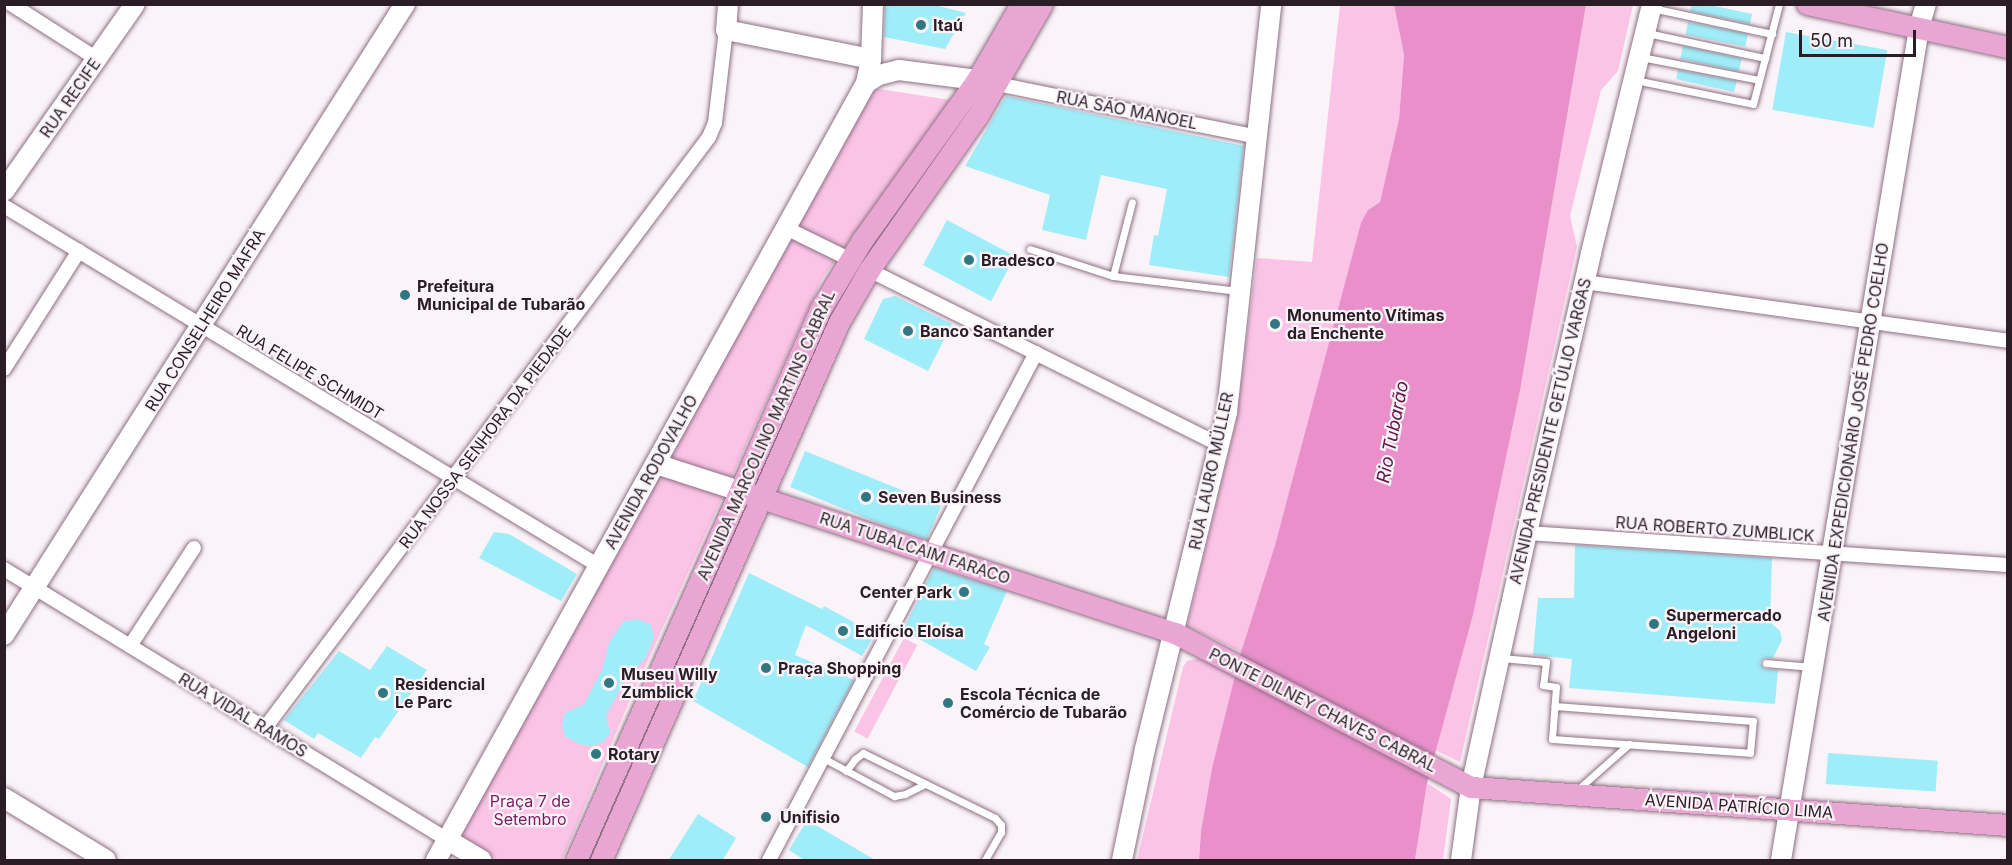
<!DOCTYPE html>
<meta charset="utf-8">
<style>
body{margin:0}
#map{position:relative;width:2012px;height:865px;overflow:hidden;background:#faf3f7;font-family:Inter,sans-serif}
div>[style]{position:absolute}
.green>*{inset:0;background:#fbc3e6;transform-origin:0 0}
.water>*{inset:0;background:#e990ca}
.building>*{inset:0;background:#9fedf8;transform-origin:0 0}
.roads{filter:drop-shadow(0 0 2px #8e6f83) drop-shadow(0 0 2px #8e6f83)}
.lane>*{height:7px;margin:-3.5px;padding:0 3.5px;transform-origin:3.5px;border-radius:3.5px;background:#fff}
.street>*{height:14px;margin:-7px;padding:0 7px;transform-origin:7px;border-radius:7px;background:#fff}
.secondary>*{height:20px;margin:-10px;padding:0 10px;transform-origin:10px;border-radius:10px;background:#fff}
.primary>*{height:21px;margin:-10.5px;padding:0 10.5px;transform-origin:10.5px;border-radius:10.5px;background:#e9a6d3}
.dots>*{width:16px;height:16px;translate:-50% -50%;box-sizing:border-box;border:3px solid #faf3f7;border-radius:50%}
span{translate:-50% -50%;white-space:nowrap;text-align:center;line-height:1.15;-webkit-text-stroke:4.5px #faf3f7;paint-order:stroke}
.poi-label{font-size:16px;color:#2a1d25;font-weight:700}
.left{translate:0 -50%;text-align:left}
.right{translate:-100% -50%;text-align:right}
.street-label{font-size:16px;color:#2a1d25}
.park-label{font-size:16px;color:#7f1764}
.water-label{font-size:18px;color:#62144d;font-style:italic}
.frame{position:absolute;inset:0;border:6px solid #2a1d25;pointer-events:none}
.scale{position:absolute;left:1799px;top:30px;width:117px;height:27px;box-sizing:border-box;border:3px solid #2a1d25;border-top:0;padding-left:8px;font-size:18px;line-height:21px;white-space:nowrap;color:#2a1d25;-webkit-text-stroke:4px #faf3f7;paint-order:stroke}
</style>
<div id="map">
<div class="green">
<i style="clip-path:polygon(1340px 5px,1394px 5px,1404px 55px,1399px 119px,1380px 202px,1368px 210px,1275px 545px,1241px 652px,1187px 626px,1236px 422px,1257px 258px,1312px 262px)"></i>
<i style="clip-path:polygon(1586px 5px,1633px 5px,1618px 71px,1601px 90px,1570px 216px,1577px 247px,1460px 762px,1435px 750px,1473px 615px,1520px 391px)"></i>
<i style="clip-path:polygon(873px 88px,950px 100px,822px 279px,632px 695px,562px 860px,497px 860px,458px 839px)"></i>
<i style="left:904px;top:638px;width:15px;height:106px;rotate:28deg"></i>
<i style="clip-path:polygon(1199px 658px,1236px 675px,1212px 768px,1201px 831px,1199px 860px,1137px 860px,1183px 667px,1187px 661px)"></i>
<i style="clip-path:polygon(1427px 783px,1451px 799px,1443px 860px,1415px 860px)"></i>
</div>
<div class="water">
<i style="clip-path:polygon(1394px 5px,1586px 5px,1520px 391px,1473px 615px,1427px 783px,1415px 860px,1199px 860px,1201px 831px,1212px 768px,1241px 652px,1275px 545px,1361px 223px,1368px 210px,1380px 202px,1399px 119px,1404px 55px)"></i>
</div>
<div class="building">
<i style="clip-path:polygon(885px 4px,931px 4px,966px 13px,945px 49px,884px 37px)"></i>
<i style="clip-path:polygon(1692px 4px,1705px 4px,1752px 14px,1750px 24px,1690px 11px)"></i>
<i style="left:1688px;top:22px;width:61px;height:13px;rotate:11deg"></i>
<i style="left:1786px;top:32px;width:103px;height:79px;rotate:10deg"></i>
<i style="left:1683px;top:46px;width:60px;height:13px;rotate:12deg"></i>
<i style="clip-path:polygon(1678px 70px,1737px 81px,1734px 92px,1676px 79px)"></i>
<i style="clip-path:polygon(1006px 96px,1244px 146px,1229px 277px,1149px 265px,1154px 235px,1158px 236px,1167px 189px,1101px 175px,1086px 240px,1042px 230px,1050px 195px,965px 166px)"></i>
<i style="left:947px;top:220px;width:77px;height:51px;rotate:28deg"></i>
<i style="clip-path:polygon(895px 296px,952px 324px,928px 371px,864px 339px,883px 299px)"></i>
<i style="clip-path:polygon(805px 451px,941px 506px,927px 539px,876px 522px,790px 487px)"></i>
<i style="clip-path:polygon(494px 532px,509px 534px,577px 574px,561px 601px,479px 558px)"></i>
<i style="clip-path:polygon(1575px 545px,1772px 558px,1770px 622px,1780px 631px,1782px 640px,1773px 658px,1764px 658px,1760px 663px,1765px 669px,1778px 670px,1775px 704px,1569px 688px,1572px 659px,1533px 655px,1538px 598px,1574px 598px)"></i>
<i style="clip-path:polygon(934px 568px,1007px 591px,984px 644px,990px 647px,976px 671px,903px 630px)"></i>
<i style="clip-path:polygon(749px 573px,822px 609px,824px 606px,875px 634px,862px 656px,806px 625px,795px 655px,854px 680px,808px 767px,693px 701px)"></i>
<i style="clip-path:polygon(638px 619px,651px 625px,654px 637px,646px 657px,624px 683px,606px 715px,610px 733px,603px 742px,591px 746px,579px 744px,565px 736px,562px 725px,565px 713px,584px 704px,602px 670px,610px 640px,624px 621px)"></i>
<i style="clip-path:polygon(387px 646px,427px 670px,379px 739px,375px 737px,361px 758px,318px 733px,314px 739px,284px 720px,339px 651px,370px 670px)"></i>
<i style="left:1828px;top:753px;width:110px;height:31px;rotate:4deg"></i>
<i style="clip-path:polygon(698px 814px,736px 838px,722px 861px,668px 861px)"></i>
<i style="clip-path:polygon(807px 820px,877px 861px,806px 861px,789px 850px)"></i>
</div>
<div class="roads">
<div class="lane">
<i style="left:1652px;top:8px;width:123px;rotate:12.2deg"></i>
<i style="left:1647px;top:33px;width:121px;rotate:12deg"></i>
<i style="left:1641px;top:57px;width:120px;rotate:11deg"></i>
<i style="left:1635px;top:80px;width:120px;rotate:11.5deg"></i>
<i style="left:1753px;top:104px;width:103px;rotate:-75.4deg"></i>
<i style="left:1030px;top:249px;width:87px;rotate:18deg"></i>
<i style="left:1113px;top:276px;width:126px;rotate:6.8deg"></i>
<i style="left:1113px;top:276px;width:76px;rotate:-75.6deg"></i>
<i style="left:1501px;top:658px;width:45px;rotate:5.1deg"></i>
<i style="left:1546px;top:662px;width:23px;rotate:97deg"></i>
<i style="left:1543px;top:685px;width:13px;rotate:9deg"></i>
<i style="left:1556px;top:687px;width:52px;rotate:94.4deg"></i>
<i style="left:1552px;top:739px;width:198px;rotate:4deg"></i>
<i style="left:1750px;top:753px;width:32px;rotate:-85deg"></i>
<i style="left:1753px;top:721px;width:199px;rotate:-175.7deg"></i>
<i style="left:1766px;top:663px;width:46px;rotate:5deg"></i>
<i style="left:823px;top:758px;width:81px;rotate:28.2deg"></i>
<i style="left:894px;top:796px;width:11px;rotate:-10deg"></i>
<i style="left:905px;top:794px;width:22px;rotate:-27deg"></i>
<i style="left:846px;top:771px;width:15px;rotate:-53deg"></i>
<i style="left:855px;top:759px;width:10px;rotate:-37deg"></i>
<i style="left:863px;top:753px;width:147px;rotate:26.2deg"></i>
<i style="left:995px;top:818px;width:9px;rotate:49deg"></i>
<i style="left:1001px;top:825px;width:7px;rotate:90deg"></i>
<i style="left:1001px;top:832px;width:32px;rotate:120deg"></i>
<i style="left:1576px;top:791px;width:71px;rotate:-41.6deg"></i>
</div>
<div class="street">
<i style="left:11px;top:4px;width:102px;rotate:32.6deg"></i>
<i style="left:997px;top:84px;width:265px;rotate:11.5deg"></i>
<i style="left:4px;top:206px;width:695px;rotate:31.18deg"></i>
<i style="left:786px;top:228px;width:70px;rotate:26.2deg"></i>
<i style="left:869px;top:270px;width:392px;rotate:26.5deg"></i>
<i style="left:1584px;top:282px;width:428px;rotate:7.9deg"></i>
<i style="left:4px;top:369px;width:140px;rotate:-57.6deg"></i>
<i style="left:1527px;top:533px;width:482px;rotate:3.8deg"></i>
<i style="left:4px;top:569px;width:520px;rotate:31.4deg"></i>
<i style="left:130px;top:646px;width:117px;rotate:-56.9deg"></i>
<i style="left:265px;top:728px;width:739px;rotate:-53.08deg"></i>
<i style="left:709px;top:137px;width:15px;rotate:-67deg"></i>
<i style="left:715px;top:123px;width:94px;rotate:-83.3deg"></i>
<i style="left:769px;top:860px;width:573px;rotate:-62.23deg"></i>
</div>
<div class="secondary">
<i style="left:728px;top:4px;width:26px;rotate:94deg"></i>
<i style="left:726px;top:30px;width:148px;rotate:11.3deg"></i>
<i style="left:866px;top:83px;width:15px;rotate:-32deg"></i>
<i style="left:879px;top:75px;width:21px;rotate:-14deg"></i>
<i style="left:899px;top:70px;width:79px;rotate:7.3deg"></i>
<i style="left:4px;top:191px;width:228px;rotate:-55deg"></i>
<i style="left:656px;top:464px;width:88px;rotate:17.8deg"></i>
<i style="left:4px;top:635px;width:748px;rotate:-57.56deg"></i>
<i style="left:4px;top:798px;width:119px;rotate:31.3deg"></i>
<i style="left:448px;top:840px;width:39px;rotate:31deg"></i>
<i style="left:436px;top:860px;width:888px;rotate:-61.04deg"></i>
<i style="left:866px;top:83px;width:25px;rotate:-78deg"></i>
<i style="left:871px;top:59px;width:55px;rotate:-87.9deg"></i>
<i style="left:1122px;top:860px;width:113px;rotate:-78.3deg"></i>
<i style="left:1145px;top:749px;width:347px;rotate:-76.3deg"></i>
<i style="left:1227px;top:412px;width:410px;rotate:-83.8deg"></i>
<i style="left:1461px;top:860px;width:74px;rotate:-82.2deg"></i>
<i style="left:1471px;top:787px;width:260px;rotate:-77.6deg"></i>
<i style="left:1527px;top:533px;width:287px;rotate:-77.1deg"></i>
<i style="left:1591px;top:253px;width:256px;rotate:-76.2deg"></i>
<i style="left:1781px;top:860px;width:843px;rotate:-80.58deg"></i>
<i style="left:1919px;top:28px;width:25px;rotate:-74deg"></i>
</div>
<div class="primary">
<i style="left:1807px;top:4px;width:206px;rotate:12.1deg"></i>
<i style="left:740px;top:491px;width:458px;rotate:18.1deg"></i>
<i style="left:1175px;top:633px;width:334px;rotate:27.5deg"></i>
<i style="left:1471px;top:787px;width:538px;rotate:4.05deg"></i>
<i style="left:576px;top:860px;width:604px;rotate:-66.07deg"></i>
<i style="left:821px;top:308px;width:81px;rotate:-58.7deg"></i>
<i style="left:863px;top:239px;width:196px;rotate:-54.4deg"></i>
<i style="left:977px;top:80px;width:88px;rotate:-59.9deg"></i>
<i style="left:601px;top:860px;width:588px;rotate:-66.14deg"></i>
<i style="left:839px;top:322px;width:60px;rotate:-60deg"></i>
<i style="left:869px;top:270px;width:189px;rotate:-54.9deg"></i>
<i style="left:978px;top:115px;width:128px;rotate:-60deg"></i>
</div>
</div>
<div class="dots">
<i style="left:921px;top:25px;background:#307781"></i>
<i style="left:969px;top:260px;background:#307781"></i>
<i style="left:405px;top:295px;background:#307781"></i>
<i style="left:1275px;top:324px;background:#307781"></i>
<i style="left:908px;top:331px;background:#307781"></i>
<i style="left:866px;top:497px;background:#307781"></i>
<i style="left:964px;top:592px;background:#307781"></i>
<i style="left:1654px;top:624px;background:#307781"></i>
<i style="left:843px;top:631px;background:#307781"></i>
<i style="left:766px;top:668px;background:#307781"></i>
<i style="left:609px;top:683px;background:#307781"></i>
<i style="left:383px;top:693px;background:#307781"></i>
<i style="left:948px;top:703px;background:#307781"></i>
<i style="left:596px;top:754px;background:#307781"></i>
<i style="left:766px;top:817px;background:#307781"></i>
</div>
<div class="poi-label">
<span class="left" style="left:933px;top:25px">Itaú</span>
<span class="left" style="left:981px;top:260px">Bradesco</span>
<span class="left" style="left:417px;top:295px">Prefeitura<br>Municipal de Tubarão</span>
<span class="left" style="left:1287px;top:324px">Monumento Vítimas<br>da Enchente</span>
<span class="left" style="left:920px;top:331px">Banco Santander</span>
<span class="left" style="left:878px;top:497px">Seven Business</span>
<span class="right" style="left:952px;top:592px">Center Park</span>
<span class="left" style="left:1666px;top:624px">Supermercado<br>Angeloni</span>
<span class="left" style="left:855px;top:631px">Edifício Eloísa</span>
<span class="left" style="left:778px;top:668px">Praça Shopping</span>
<span class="left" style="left:621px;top:683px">Museu Willy<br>Zumblick</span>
<span class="left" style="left:395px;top:693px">Residencial<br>Le Parc</span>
<span class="left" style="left:960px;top:703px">Escola Técnica de<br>Comércio de Tubarão</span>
<span class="left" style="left:608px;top:754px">Rotary</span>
<span class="left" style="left:780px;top:817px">Unifisio</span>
</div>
<div class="street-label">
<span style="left:70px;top:98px;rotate:-55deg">RUA RECIFE</span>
<span style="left:1127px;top:110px;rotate:11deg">RUA SÃO MANOEL</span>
<span style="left:205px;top:320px;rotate:-58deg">RUA CONSELHEIRO MAFRA</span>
<span style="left:310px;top:372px;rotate:31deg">RUA FELIPE SCHMIDT</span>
<span style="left:1550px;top:431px;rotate:-77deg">AVENIDA PRESIDENTE GETÚLIO VARGAS</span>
<span style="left:1853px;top:432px;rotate:-81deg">AVENIDA EXPEDICIONÁRIO JOSÉ PEDRO COELHO</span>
<span style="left:766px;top:435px;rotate:-66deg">AVENIDA MARCOLINO MARTINS CABRAL</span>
<span style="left:485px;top:437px;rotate:-53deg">RUA NOSSA SENHORA DA PIEDADE</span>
<span style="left:1211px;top:471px;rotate:-78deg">RUA LAURO MÜLLER</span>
<span style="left:651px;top:472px;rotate:-61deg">AVENIDA RODOVALHO</span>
<span style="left:1715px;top:529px;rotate:4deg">RUA ROBERTO ZUMBLICK</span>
<span style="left:915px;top:548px;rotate:18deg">RUA TUBALCAIM FARACO</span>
<span style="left:1323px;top:710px;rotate:27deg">PONTE DILNEY CHAVES CABRAL</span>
<span style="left:243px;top:715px;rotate:31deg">RUA VIDAL RAMOS</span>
<span style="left:1739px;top:806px;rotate:4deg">AVENIDA PATRÍCIO LIMA</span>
</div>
<div class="park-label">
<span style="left:530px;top:810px">Praça 7 de<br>Setembro</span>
</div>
<div class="water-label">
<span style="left:1393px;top:432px;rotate:-79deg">Rio Tubarão</span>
</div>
<div class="frame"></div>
<div class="scale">50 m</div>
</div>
